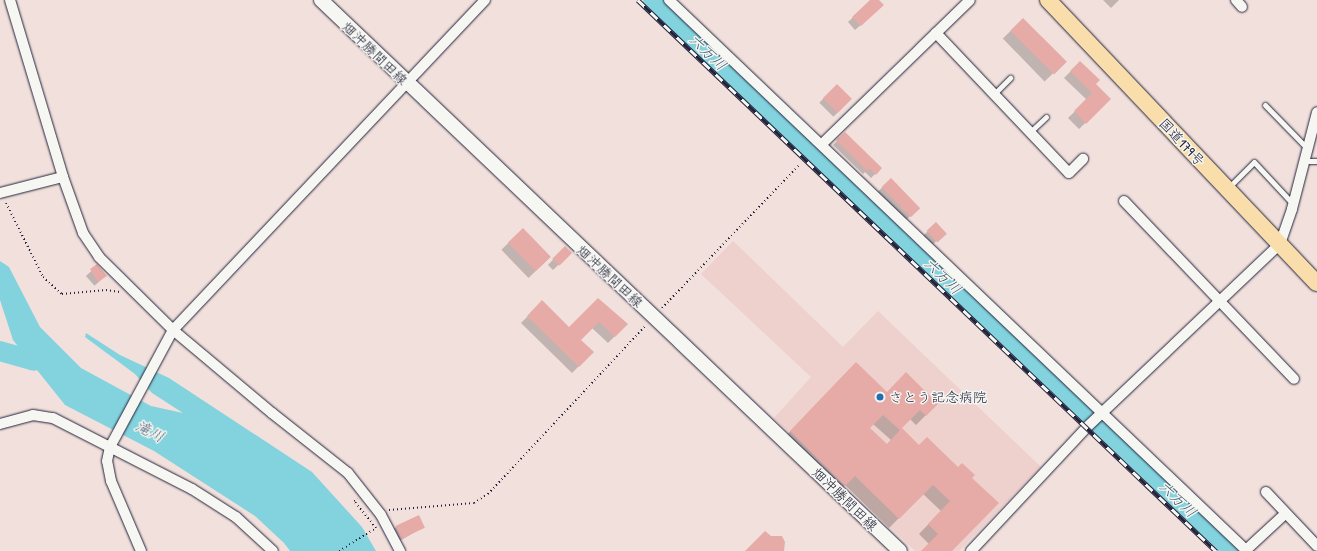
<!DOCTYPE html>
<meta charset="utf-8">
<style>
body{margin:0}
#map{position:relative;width:1317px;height:551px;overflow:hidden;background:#f1e0dc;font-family:"Patrick Hand","Klee One",sans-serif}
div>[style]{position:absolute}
.built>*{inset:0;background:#eed0cc}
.water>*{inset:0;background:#83d3df}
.shadow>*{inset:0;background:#0003;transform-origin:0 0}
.river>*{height:20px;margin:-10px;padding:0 10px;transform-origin:10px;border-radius:10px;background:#83d3df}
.building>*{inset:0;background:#e6aba7;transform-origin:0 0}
.path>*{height:2px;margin-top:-1px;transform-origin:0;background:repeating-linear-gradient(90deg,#22223b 0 1px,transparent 0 4px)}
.roads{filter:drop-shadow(0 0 1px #22223b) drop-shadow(0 0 1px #22223b)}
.service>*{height:5px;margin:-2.5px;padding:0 2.5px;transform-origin:2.5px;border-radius:2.5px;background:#f6f6f2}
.minor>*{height:10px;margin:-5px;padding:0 5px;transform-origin:5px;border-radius:5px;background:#f6f6f2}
.secondary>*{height:14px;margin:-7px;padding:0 7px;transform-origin:7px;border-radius:7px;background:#f6f6f2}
.trunk>*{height:16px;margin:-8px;padding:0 8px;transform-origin:8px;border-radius:8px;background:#f9deab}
.rail>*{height:4.5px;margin-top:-2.25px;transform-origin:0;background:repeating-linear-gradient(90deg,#f6f6f2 0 9px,#22223b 0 18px);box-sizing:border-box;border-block:1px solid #22223b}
.dots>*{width:11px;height:11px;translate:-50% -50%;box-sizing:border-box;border:2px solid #f6f6f2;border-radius:50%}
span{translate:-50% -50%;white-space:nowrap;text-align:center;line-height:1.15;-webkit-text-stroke:3px #f6f6f2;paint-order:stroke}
.street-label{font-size:14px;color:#22223b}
.poi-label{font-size:14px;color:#22223b}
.left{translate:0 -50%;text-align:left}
.water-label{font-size:15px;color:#3f576c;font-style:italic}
</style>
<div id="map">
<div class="built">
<i style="clip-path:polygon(733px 241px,843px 347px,878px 311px,1041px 467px,959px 551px,915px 551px,774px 418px,811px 377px,701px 274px)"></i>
</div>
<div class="water">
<i style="clip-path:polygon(0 261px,9px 267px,40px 327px,81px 368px,151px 406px,183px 413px,152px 393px,135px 374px,85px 337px,86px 333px,120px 355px,169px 378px,312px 472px,362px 527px,376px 551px,290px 551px,284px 543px,255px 516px,154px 451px,65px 405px,13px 340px,0 300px)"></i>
</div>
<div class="shadow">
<i style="clip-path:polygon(872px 0,878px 0,878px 10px,855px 30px,848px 22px)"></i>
<i style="clip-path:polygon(1103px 0,1119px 0,1111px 8px)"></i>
<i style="left:1023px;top:19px;width:60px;height:28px;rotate:46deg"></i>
<i style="clip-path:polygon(1080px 62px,1095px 84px,1110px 99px,1079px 129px,1068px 118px,1087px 100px,1064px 78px)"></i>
<i style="left:837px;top:85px;width:20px;height:25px;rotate:45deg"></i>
<i style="clip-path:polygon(845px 133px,881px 168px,871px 178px,865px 172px,863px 174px,833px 145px)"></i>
<i style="left:891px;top:179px;width:40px;height:18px;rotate:46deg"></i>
<i style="left:936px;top:224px;width:13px;height:19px;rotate:48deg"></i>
<i style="left:523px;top:229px;width:39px;height:30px;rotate:46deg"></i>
<i style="clip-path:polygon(565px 247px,571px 253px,553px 270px,548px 265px)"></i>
<i style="left:97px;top:266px;width:13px;height:15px;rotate:48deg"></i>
<i style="clip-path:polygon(598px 299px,627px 324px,608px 343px,592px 328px,580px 340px,593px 352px,572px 373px,521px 323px,542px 302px,569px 328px)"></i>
<i style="clip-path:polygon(evenodd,846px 373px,887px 394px,937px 404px,916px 425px,910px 419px,901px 428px,919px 446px,971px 478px,951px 551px,922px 551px,929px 544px,919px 534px,941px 511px,923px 494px,889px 528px,845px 485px,835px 495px,781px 441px,846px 373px,873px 424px,891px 440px,887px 445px,869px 428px,873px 424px)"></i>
<i style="clip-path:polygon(396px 527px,424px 527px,396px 543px,391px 531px)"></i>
</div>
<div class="river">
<i style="left:653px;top:0;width:800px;rotate:43.53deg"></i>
<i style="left:0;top:351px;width:35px;rotate:16deg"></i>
</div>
<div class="building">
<i style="clip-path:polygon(870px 0,879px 0,884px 5px,861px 26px,852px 17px)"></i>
<i style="left:1023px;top:18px;width:62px;height:18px;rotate:45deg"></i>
<i style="clip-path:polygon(1080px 61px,1100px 80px,1096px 84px,1111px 99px,1086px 124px,1074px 111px,1092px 93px,1070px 71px)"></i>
<i style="left:837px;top:84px;width:21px;height:20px;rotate:45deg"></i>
<i style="clip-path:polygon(845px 132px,882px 168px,876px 175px,870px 169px,867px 171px,836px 140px)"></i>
<i style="left:891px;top:178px;width:42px;height:13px;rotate:46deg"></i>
<i style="left:936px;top:222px;width:16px;height:13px;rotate:47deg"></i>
<i style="left:523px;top:228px;width:40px;height:21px;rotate:46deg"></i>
<i style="left:565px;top:246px;width:10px;height:18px;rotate:45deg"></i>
<i style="clip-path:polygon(97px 264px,107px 276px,98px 282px,90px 269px)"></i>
<i style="clip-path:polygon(598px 298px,628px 324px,615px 337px,599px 322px,581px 340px,594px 352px,579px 367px,527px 316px,542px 300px,569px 327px)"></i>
<i style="clip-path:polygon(evenodd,856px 362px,887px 392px,906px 372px,938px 404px,926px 416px,920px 410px,902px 428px,919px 445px,927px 437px,958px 467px,962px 463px,975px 475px,972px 478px,999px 503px,952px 551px,921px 551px,938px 534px,928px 524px,950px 501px,933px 485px,899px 519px,855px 476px,845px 486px,790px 431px,856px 362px,883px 415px,900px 430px,887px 444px,870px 428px,883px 415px)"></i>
<i style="left:419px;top:515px;width:14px;height:26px;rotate:65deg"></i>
<i style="clip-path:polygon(765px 531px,771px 536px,782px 536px,785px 542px,784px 551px,745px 551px)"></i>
</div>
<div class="path">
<i style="left:6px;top:203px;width:83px;rotate:63.4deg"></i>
<i style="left:43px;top:277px;width:25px;rotate:42deg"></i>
<i style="left:62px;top:294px;width:44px;rotate:-5.2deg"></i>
<i style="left:106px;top:290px;width:14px;rotate:8deg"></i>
<i style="left:662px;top:308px;width:198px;rotate:-46.2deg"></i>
<i style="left:389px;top:510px;width:85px;rotate:-4.7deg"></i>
<i style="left:474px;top:503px;width:17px;rotate:-33deg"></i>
<i style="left:488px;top:494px;width:231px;rotate:-46.9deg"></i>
<i style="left:339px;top:551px;width:44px;rotate:-31.9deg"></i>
<i style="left:376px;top:528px;width:35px;rotate:-129deg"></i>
<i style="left:354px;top:501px;width:4px;rotate:-34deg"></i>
</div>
<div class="roads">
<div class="service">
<i style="left:994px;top:94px;width:23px;rotate:-45deg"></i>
<i style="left:1265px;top:105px;width:60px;rotate:45.7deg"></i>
<i style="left:1030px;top:132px;width:22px;rotate:-43deg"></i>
<i style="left:1304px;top:161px;width:13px"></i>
<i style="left:1229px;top:187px;width:35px;rotate:-45deg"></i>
<i style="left:1254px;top:162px;width:57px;rotate:47.1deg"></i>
</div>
<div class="minor">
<i style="left:10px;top:0;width:185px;rotate:73.3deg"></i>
<i style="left:63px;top:177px;width:59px;rotate:70.3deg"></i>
<i style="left:83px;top:233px;width:29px;rotate:56deg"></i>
<i style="left:99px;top:257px;width:104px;rotate:44.6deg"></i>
<i style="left:173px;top:330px;width:129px;rotate:40deg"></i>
<i style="left:272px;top:413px;width:97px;rotate:38.3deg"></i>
<i style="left:348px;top:473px;width:53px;rotate:51.8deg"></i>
<i style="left:381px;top:515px;width:41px;rotate:62.2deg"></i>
<i style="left:669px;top:0;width:799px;rotate:43.63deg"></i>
<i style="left:1236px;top:0;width:9px;rotate:49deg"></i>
<i style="left:936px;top:33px;width:193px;rotate:46.5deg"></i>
<i style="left:1069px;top:173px;width:20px;rotate:-45deg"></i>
<i style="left:822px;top:144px;width:206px;rotate:-44.2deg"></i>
<i style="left:0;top:193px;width:65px;rotate:-14.3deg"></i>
<i style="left:1124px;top:201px;width:246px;rotate:46.3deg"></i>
<i style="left:0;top:424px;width:34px;rotate:-15deg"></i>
<i style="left:33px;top:415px;width:20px;rotate:9deg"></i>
<i style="left:53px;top:418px;width:156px;rotate:27.1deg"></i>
<i style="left:192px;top:489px;width:52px;rotate:32.5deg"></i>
<i style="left:236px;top:517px;width:50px;rotate:42.6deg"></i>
<i style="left:1266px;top:492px;width:74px;rotate:46.6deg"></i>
<i style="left:1246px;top:550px;width:54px;rotate:-42.8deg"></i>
<i style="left:141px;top:551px;width:76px;rotate:-113.2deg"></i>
<i style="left:111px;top:481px;width:20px;rotate:-101deg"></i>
<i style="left:107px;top:461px;width:14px;rotate:-78deg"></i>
<i style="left:110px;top:447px;width:133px;rotate:-61.7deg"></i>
<i style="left:173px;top:330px;width:454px;rotate:-46.6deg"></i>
<i style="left:971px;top:551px;width:170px;rotate:-46.9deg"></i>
<i style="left:1087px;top:427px;width:266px;rotate:-43.5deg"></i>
<i style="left:1280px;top:244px;width:37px;rotate:-71deg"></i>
<i style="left:1292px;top:209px;width:100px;rotate:-75.5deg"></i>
</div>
<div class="secondary">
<i style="left:321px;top:0;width:799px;rotate:43.58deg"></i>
</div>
<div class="trunk">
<i style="left:1048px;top:0;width:390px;rotate:46.5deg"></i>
</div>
</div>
<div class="rail">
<i style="left:638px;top:0;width:799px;rotate:43.63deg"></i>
</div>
<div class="dots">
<i style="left:880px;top:397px;background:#1f6fb2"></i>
</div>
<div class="street-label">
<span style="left:375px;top:53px;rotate:44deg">畑沖勝間田線</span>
<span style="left:1182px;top:142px;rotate:47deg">国道179号</span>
<span style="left:610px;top:276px;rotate:43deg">畑沖勝間田線</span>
<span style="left:845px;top:499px;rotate:44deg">畑沖勝間田線</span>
</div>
<div class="poi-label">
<span class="left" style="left:889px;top:397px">さとう記念病院</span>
</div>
<div class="water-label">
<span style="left:708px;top:52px;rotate:44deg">六万川</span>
<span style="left:943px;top:276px;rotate:44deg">六万川</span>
<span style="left:150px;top:431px;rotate:27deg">滝川</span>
<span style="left:1178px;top:499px;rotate:44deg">六万川</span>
</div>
</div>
